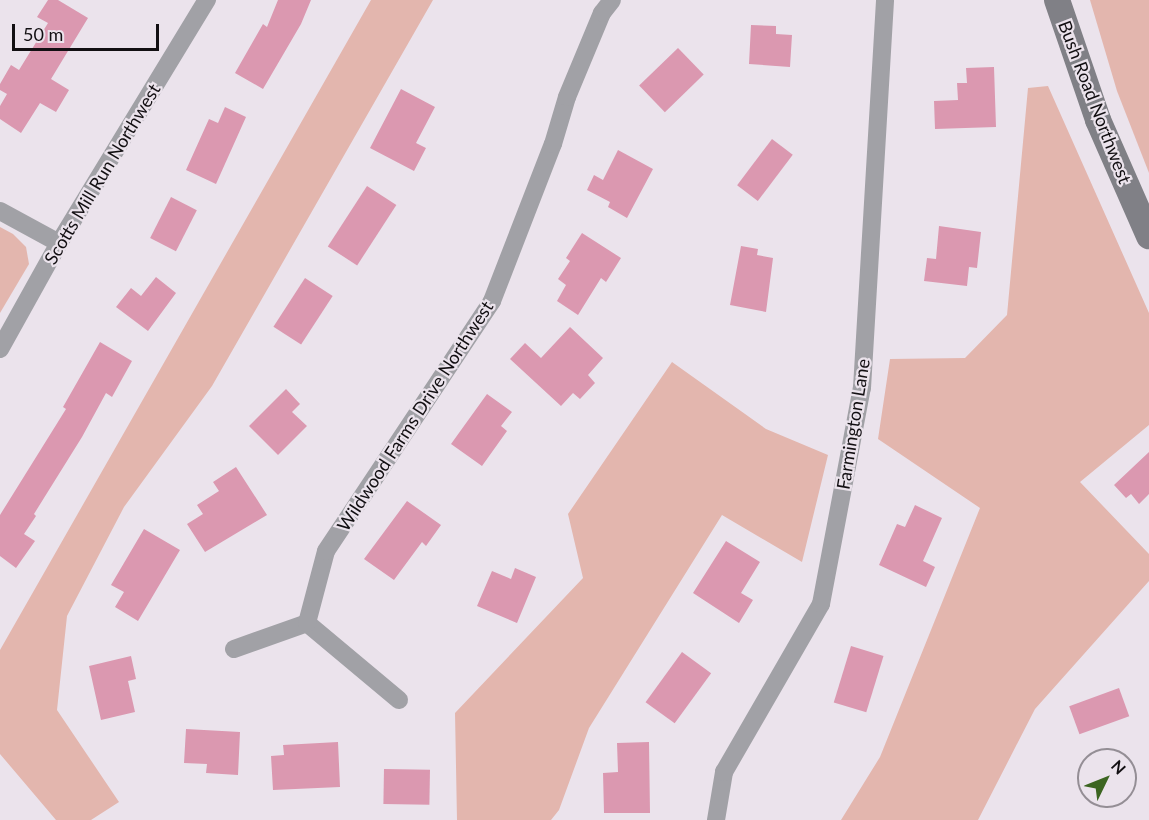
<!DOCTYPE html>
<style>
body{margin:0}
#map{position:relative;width:1149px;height:820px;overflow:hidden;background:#ebe3ec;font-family:Lato,sans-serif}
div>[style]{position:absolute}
.green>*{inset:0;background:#e3b6ae}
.building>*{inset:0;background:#db98b0;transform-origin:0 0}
.street>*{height:18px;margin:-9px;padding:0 9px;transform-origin:9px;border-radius:9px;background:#a1a1a6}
.secondary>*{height:26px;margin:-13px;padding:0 13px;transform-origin:13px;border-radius:13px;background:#808086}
span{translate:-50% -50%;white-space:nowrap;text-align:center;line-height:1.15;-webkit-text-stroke:4.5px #ebe3ec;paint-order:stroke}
.street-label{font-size:18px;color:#120f12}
.north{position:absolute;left:1077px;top:748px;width:60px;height:60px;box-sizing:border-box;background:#ebe3ec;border:2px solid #948e95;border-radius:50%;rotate:47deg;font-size:16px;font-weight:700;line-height:24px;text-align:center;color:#120f12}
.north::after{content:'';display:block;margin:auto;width:21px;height:27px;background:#3c6521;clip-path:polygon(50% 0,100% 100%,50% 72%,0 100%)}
.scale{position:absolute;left:12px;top:24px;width:147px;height:27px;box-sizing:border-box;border:3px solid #120f12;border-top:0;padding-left:8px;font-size:18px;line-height:21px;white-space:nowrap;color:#120f12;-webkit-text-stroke:4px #ebe3ec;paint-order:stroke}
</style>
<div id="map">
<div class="green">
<i style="clip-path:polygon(371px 0,433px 0,212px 386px,124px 507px,67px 616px,57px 710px,119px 802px,91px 820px,56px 820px,0 754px,0 650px)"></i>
<i style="clip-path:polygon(1090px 0,1149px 0,1149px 173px,1117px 91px)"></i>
<i style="clip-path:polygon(1048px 86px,1149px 313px,1149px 425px,1080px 482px,1149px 554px,1149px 581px,1035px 709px,978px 820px,841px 820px,880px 757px,980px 508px,878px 439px,890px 359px,965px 358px,1007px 315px,1028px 88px)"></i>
<i style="clip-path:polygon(0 227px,13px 234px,26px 247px,29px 264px,0 313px)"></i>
<i style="clip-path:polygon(672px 362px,766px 429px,828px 455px,802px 562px,722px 515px,589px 728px,559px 810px,551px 820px,457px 820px,455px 713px,583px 578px,568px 514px)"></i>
</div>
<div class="building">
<i style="clip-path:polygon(48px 0,58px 0,88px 18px,51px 79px,69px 90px,56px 112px,40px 103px,21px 133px,0 119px,0 106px,7px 94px,0 90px,0 84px,11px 65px,19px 70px,48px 23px,37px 17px)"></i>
<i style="clip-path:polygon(278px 0,311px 0,301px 24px,263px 89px,235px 73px,263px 24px,267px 27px)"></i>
<i style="clip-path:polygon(751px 25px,776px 26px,776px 34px,792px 35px,790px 67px,749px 64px)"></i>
<i style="left:678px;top:48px;width:37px;height:54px;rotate:46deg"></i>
<i style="clip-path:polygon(994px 67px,996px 127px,935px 129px,934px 101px,958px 100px,957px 83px,967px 83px,966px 68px)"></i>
<i style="clip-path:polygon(401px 89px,435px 107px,416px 143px,426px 148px,414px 171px,370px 148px)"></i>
<i style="clip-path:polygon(225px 107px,246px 117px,216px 184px,186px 170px,209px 119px,218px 123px)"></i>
<i style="left:772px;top:139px;width:26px;height:58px;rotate:37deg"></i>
<i style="clip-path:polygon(618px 150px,653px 169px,627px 218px,608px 207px,610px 202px,587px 190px,594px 175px,603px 180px)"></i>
<i style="left:367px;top:186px;width:35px;height:72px;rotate:33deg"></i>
<i style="left:171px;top:197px;width:29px;height:46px;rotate:27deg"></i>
<i style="clip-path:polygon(939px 226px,981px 232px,977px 268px,969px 267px,967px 286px,924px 281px,927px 258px,936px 259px)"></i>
<i style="clip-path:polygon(582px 233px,621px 258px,606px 282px,601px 278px,578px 315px,557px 301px,566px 285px,558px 279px,570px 261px,566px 258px)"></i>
<i style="clip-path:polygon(741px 246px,758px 249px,757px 255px,773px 258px,766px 312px,730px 305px)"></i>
<i style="clip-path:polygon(156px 277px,176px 293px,148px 331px,116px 307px,131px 288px,141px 296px)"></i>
<i style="left:305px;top:278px;width:33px;height:58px;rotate:33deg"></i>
<i style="clip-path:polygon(570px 327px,603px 358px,588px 375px,595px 383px,580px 399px,573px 393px,561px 406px,510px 359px,525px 343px,541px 358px)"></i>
<i style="clip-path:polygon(100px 342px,132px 361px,112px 397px,106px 393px,82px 437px,34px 514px,36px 516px,24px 534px,35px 541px,16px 568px,0 556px,0 515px,66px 409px,63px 407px)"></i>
<i style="clip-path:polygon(286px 389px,300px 404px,292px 412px,307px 426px,278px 455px,249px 426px)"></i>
<i style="clip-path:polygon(487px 394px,512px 412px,501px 426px,507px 431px,482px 466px,451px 444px)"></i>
<i style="clip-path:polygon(1149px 452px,1149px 494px,1139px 504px,1131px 494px,1126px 498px,1114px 485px)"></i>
<i style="clip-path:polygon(236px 467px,267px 515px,205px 552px,187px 524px,203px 514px,197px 505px,219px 491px,213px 482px)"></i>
<i style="clip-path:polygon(407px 501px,441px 525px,426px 546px,422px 542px,394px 580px,364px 559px)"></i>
<i style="clip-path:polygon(915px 505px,942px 518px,923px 561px,935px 567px,926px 587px,879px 565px,897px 524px,905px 527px)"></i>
<i style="clip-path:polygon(144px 529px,180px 550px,138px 621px,115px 607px,124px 592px,111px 585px)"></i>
<i style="clip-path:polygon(726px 541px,760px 562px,741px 593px,753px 600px,739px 623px,693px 593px)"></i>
<i style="clip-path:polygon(515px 568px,536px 577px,517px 623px,477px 606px,492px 571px,511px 579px)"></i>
<i style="left:851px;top:646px;width:34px;height:59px;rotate:17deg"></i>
<i style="left:682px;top:652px;width:36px;height:62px;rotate:36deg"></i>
<i style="clip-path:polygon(131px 656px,136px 679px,128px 681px,135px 712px,101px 720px,89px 666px)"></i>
<i style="left:1119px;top:688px;width:30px;height:53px;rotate:70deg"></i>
<i style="clip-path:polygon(186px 729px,240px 732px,238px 775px,206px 773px,207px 764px,184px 763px)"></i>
<i style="clip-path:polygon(338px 742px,340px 787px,273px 790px,271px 756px,284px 755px,283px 745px)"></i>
<i style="clip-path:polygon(649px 742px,650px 813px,604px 813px,603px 773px,618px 772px,617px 743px)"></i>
<i style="left:384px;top:769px;width:46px;height:35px;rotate:1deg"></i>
</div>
<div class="street">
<i style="left:0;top:211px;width:67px;rotate:28.5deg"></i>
<i style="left:0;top:349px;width:121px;rotate:-60.9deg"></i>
<i style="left:59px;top:243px;width:285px;rotate:-58.7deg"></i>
<i style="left:234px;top:649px;width:77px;rotate:-19.6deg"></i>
<i style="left:399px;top:700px;width:120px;rotate:-140.1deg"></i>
<i style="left:307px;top:623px;width:74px;rotate:-75.2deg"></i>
<i style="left:326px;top:551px;width:300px;rotate:-56.4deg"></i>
<i style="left:492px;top:301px;width:168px;rotate:-68.8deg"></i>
<i style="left:553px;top:144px;width:49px;rotate:-73.4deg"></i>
<i style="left:567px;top:97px;width:91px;rotate:-67.4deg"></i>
<i style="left:602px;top:13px;width:16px;rotate:-52deg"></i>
<i style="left:716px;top:820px;width:49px;rotate:-80.5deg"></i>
<i style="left:724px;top:772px;width:194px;rotate:-60deg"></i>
<i style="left:821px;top:604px;width:220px;rotate:-79.3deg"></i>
<i style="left:862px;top:388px;width:389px;rotate:-86.6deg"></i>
</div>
<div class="secondary">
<i style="left:1057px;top:0;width:127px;rotate:71.1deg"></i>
<i style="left:1098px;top:120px;width:127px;rotate:66.3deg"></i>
</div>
<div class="street-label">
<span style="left:1095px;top:102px;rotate:69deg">Bush Road Northwest</span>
<span style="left:102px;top:174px;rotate:-59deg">Scotts Mill Run Northwest</span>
<span style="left:415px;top:416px;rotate:-57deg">Wildwood Farms Drive Northwest</span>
<span style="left:853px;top:424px;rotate:-81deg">Farmington Lane</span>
</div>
<div class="north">N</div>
<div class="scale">50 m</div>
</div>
